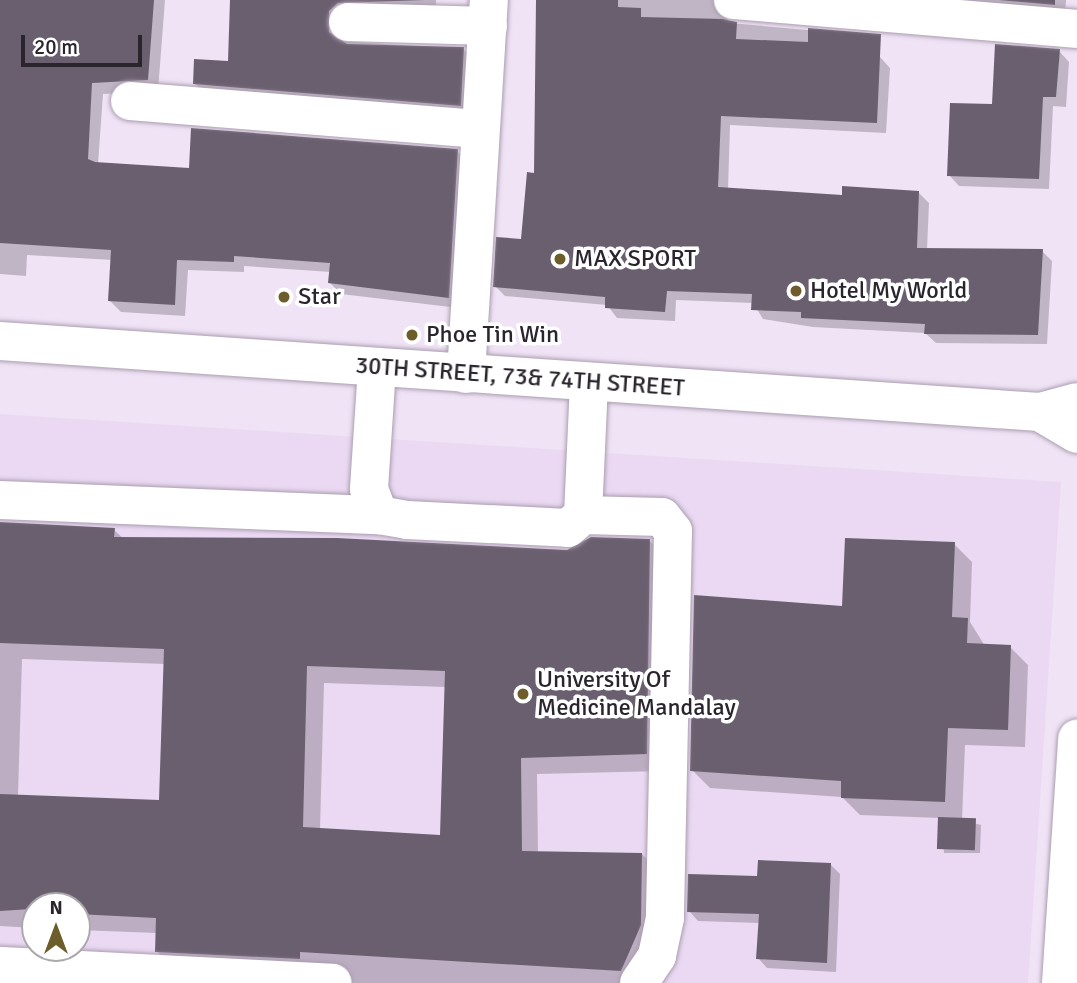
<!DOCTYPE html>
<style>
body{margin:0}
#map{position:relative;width:1077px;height:983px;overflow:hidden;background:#f0e3f6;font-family:Signika,sans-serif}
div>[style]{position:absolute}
.built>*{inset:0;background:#ebd9f3}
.shadow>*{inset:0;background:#0003}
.building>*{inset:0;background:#6a5f6f;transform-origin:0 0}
.roads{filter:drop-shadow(0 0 2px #aa9eb0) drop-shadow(0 0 2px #aa9eb0)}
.minor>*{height:38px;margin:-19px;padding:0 19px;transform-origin:19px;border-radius:19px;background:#fff}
.major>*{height:38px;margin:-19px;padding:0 19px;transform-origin:19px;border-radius:19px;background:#fff}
.dots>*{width:19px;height:19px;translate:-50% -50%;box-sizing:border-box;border:4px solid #fff;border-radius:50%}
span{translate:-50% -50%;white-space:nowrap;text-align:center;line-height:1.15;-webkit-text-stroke:7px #fff;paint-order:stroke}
.poi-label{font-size:24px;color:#2a252c}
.left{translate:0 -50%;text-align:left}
.street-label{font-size:24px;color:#2a252c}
.north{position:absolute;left:21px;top:892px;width:70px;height:70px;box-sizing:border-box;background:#fff;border:2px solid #aaa8ab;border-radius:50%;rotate:0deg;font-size:19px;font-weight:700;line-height:28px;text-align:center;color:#2a252c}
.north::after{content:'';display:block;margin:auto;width:24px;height:32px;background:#6c5d2b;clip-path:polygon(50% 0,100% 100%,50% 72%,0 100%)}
.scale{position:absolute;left:21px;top:35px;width:121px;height:32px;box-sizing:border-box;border:4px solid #2a252c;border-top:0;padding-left:9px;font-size:21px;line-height:24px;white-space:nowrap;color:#2a252c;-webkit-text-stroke:5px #fff;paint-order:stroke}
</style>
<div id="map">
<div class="built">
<i style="clip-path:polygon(evenodd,0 414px,1061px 482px,1028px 983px,0 983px,0 414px,35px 906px,77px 906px,77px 948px,35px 948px,35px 906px)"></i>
</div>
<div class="shadow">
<i style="clip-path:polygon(0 0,165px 0,158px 91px,103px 94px,98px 164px,191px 169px,457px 151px,468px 162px,459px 308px,341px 294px,330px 283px,331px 272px,244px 266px,244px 272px,188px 270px,185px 316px,121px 312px,110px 301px,113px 260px,27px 255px,26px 276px,0 274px)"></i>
<i style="clip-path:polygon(232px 0,436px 0,436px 13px,336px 32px,338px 41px,463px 49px,475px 60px,471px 116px,206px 94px,194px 83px,230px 63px)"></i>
<i style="clip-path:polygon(539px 0,724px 0,721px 10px,730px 23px,818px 31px,880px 57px,890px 68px,886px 133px,730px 125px,728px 190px,844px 197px,919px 193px,929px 203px,927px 250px,1042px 251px,1052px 261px,1047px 344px,936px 343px,925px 333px,813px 327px,763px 319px,753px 303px,676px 300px,675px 321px,617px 318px,607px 305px,505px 296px,495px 286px,522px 241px,536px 175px)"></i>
<i style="clip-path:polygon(897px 0,1066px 0,1065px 15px)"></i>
<i style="clip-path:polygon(1059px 51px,1069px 62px,1066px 107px,1053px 106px,1049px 189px,959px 186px,949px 175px,993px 106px)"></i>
<i style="clip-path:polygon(evenodd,0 524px,114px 530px,124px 539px,567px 552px,649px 540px,666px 558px,663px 771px,537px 774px,538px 853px,642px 854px,659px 872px,641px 983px,357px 983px,174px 969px,157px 951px,157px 933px,77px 930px,77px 906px,35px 906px,35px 928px,0 926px,0 524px,22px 659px,165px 664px,161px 802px,18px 797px,22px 659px,0 524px,324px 683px,446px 687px,442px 837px,320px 830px,324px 683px)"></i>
<i style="clip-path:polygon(954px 544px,972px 562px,970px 622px,985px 646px,1010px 647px,1028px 665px,1025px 747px,965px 745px,962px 820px,981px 825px,980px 853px,944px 853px,940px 818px,860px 815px,842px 797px,710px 788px,692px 770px,844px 607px)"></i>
<i style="clip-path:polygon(831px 865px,840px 874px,836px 972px,767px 968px,758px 958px,760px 923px,698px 921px,689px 911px,759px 878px)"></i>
</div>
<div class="building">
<i style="clip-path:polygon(0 0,154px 0,148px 80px,92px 83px,88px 159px,95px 162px,189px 168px,191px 128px,458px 149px,449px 298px,328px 283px,330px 263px,234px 256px,234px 262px,177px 260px,175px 305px,108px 301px,111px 250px,0 243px)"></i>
<i style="clip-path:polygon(230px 0,425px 0,338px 3px,329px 11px,329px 32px,347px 44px,464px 47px,461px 106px,193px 84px,194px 59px,228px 61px)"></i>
<i style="clip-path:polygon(536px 0,618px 0,618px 7px,641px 8px,641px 17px,723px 19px,737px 22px,736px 39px,808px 42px,808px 28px,881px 34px,877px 123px,721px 116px,718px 187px,842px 195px,842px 186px,919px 191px,917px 248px,1043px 249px,1038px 335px,924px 334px,925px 324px,801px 318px,801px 312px,751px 310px,752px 294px,667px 291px,665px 312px,605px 308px,605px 297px,493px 287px,496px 237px,521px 239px,527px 172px,534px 173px)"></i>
<i style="clip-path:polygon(998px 0,1055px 0,1055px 5px)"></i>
<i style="clip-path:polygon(995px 44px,1060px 49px,1056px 97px,1043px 97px,1039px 179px,947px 176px,950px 103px,992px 104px)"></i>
<i style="clip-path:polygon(evenodd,0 522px,115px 528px,114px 537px,337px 538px,567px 550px,591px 537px,650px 539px,647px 754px,521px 758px,522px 851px,642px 853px,641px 925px,621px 971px,300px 952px,300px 959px,155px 952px,156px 918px,77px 914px,77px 906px,0 911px,0 794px,159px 800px,164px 649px,0 643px,0 522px,307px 666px,445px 671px,440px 835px,303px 827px,307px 666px)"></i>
<i style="clip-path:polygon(845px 538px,955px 542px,952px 617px,968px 618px,967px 643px,1011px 645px,1008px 730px,948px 728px,945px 802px,841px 798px,841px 781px,690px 771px,694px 595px,842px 606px)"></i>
<i style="left:938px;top:817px;width:38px;height:32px;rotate:2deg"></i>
<i style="clip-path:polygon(758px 860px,831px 863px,827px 963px,756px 959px,759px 914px,687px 912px,688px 874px,757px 876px)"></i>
</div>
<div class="roads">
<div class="minor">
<i style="left:733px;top:0;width:345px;rotate:4.8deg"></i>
<i style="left:348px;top:22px;width:140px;rotate:1.6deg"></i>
<i style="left:130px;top:101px;width:351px;rotate:4.6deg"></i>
<i style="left:377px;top:368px;width:121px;rotate:93.8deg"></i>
<i style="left:369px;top:489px;width:28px;rotate:69deg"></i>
<i style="left:379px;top:515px;width:28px;rotate:10deg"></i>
<i style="left:407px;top:520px;width:161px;rotate:2.8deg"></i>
<i style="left:568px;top:528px;width:20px;rotate:-41deg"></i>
<i style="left:583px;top:515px;width:133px;rotate:-87.4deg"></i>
<i style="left:466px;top:374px;width:375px;rotate:-86.5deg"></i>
<i style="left:0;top:500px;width:379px;rotate:2.3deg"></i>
<i style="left:583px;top:515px;width:79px;rotate:1.5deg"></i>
<i style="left:662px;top:517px;width:18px;rotate:52deg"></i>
<i style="left:673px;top:531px;width:387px;rotate:91.2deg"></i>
<i style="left:665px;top:918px;width:39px;rotate:102deg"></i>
<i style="left:657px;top:956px;width:32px;rotate:124deg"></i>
<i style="left:0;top:966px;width:333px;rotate:2.9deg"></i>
</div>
<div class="major">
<i style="left:0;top:341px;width:1042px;rotate:3.91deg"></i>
<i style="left:1040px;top:412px;width:38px;rotate:-15deg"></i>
<i style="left:1040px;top:412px;width:43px;rotate:30.7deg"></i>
<i style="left:1061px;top:983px;width:245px;rotate:-86.2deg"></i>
</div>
</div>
<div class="dots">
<i style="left:560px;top:259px;background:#6c5d2b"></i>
<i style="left:796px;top:291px;background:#6c5d2b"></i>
<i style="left:284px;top:297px;background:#6c5d2b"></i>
<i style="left:412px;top:335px;background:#6c5d2b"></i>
<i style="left:523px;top:694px;background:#6c5d2b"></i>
</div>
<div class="poi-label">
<span class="left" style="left:574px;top:259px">MAX SPORT</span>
<span class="left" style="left:810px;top:291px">Hotel My World</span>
<span class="left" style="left:298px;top:297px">Star</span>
<span class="left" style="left:426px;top:335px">Phoe Tin Win</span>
<span class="left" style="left:537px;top:694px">University Of<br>Medicine Mandalay</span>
</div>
<div class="street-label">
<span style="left:520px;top:377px;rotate:4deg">30TH STREET, 73&amp; 74TH STREET</span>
</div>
<div class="north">N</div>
<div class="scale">20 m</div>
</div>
